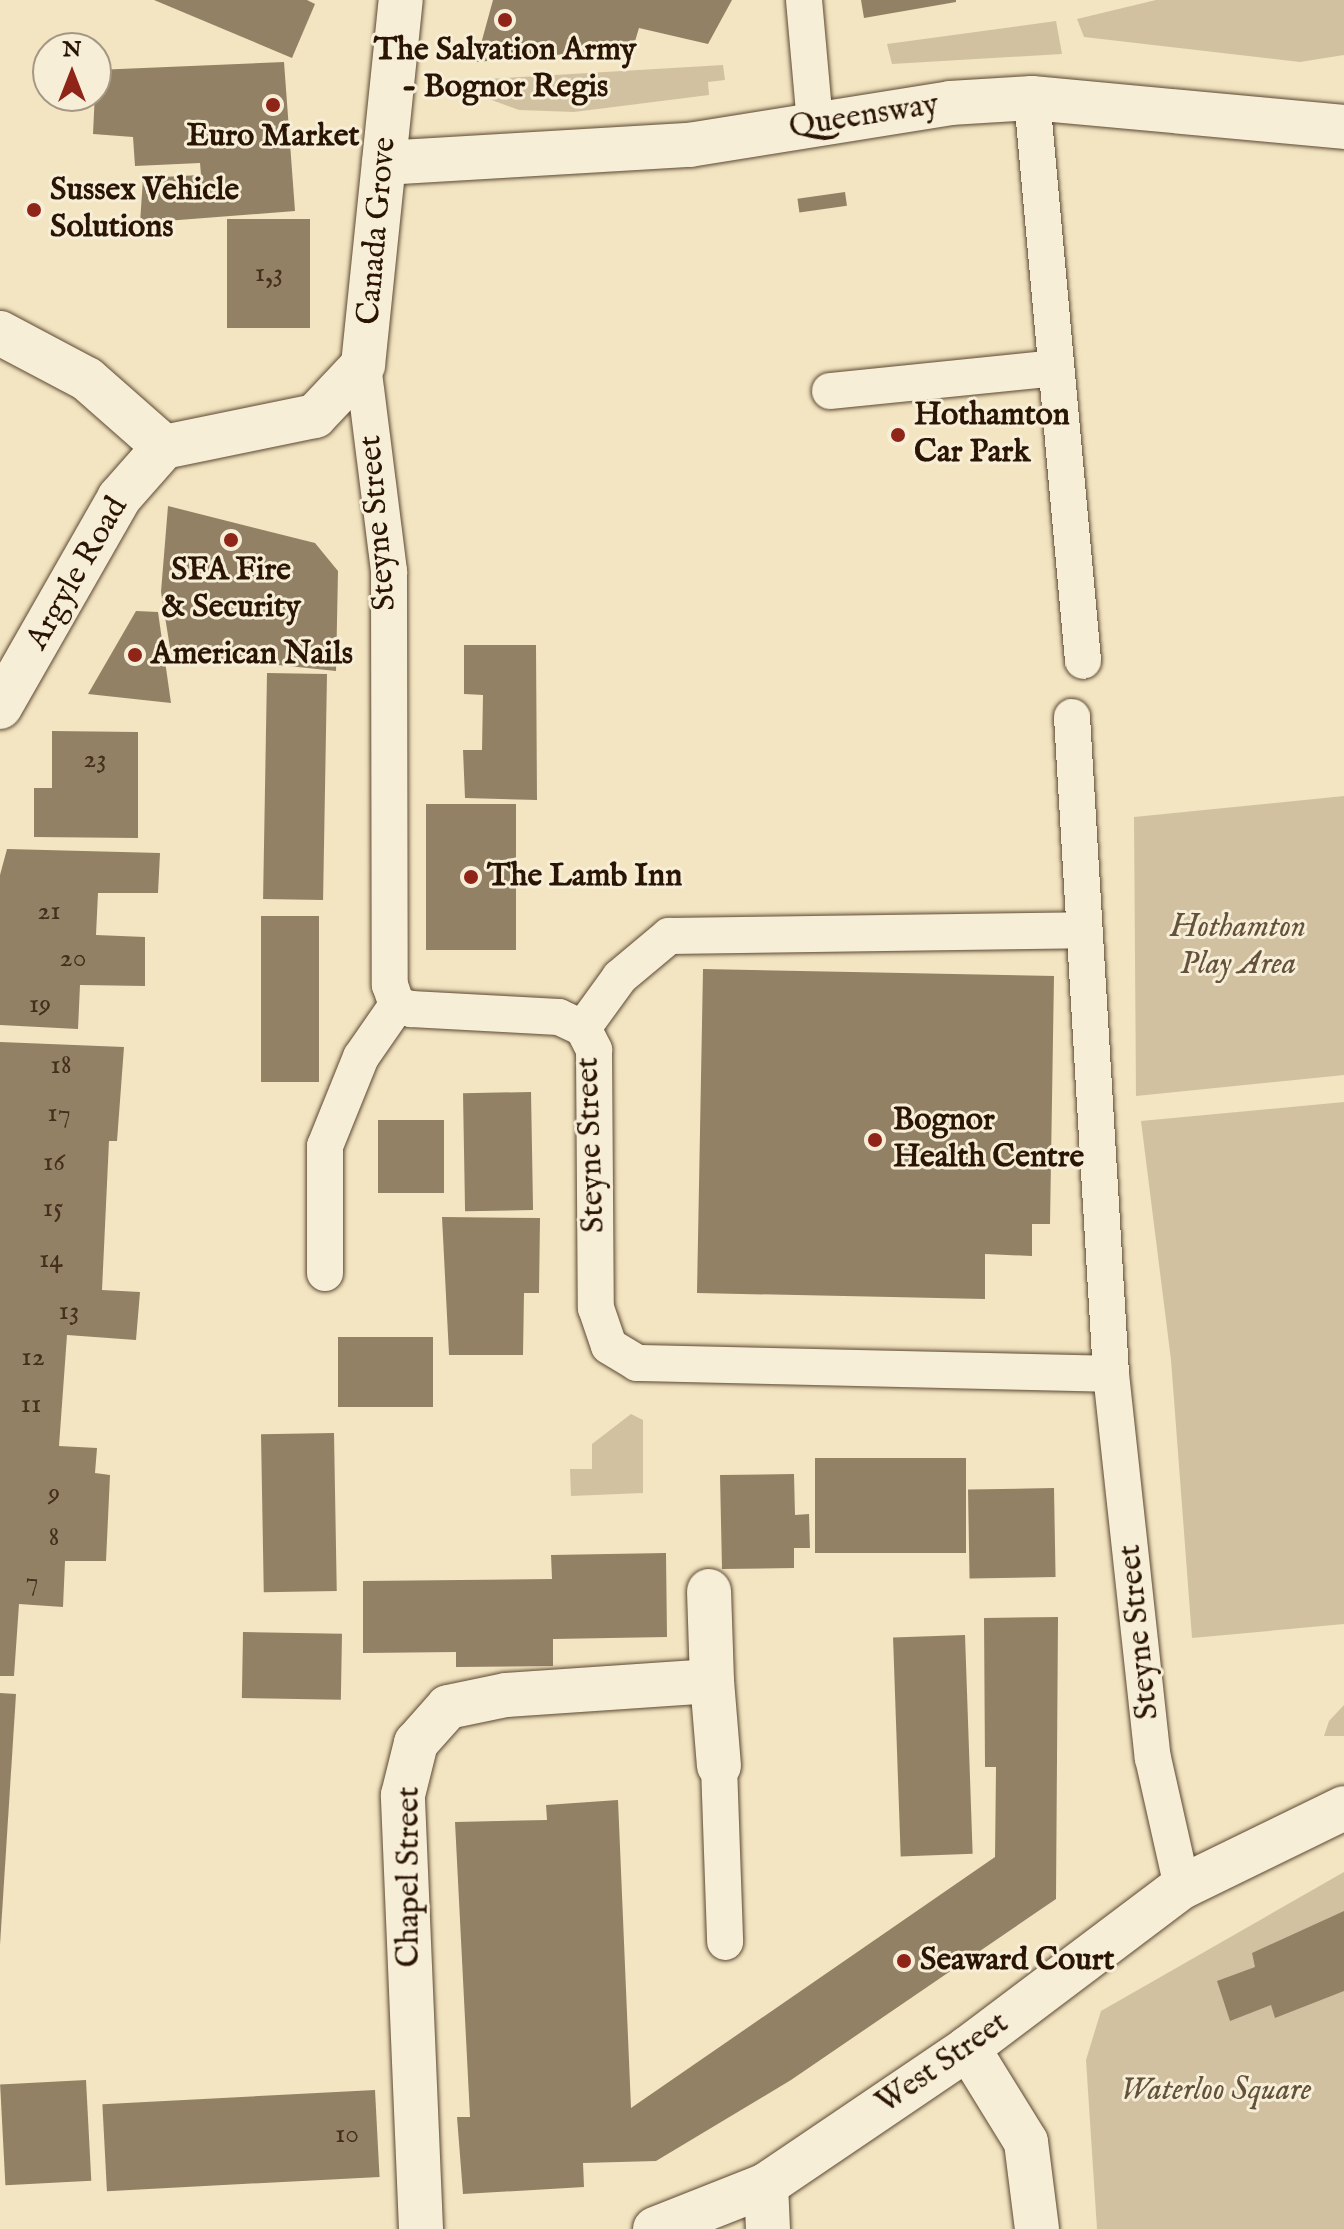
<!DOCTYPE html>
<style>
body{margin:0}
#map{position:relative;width:1344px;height:2229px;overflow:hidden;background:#f3e5c1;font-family:"IM FELL English",serif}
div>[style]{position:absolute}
.green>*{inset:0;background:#d1c1a1}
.building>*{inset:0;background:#938166;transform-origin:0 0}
.roads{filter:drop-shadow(0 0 2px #5c4833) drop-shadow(0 0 2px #5c4833)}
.service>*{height:36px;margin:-18px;padding:0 18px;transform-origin:18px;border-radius:18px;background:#f7eed7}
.minor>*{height:44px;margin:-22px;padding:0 22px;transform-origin:22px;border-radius:22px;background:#f7eed7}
.tertiary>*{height:44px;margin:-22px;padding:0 22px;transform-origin:22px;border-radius:22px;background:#f7eed7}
.secondary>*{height:44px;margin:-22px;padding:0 22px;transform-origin:22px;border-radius:22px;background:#f7eed7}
.dots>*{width:22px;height:22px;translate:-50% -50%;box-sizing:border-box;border:4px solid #f7eed7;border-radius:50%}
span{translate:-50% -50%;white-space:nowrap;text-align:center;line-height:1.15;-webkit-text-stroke:6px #f7eed7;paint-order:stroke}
.number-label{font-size:28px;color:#442f1c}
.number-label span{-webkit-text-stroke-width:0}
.poi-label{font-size:32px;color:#2a1404;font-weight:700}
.left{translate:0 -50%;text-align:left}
.street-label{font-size:32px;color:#2a1404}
.park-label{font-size:32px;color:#64513b;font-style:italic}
.north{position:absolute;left:32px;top:32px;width:80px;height:80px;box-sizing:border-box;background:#f7eed7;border:2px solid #a59783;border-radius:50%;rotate:0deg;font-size:22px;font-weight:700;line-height:32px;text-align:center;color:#2a1404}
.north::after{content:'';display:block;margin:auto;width:28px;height:36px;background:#8f2418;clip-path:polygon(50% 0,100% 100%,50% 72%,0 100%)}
</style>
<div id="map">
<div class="green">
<i style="clip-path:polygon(1156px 0,1344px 0,1344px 55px,1300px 62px,1084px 37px,1077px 19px)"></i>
<i style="clip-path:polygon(1056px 21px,1062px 54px,892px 64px,887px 44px)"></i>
<i style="clip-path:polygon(723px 65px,725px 80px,708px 82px,709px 95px,574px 112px,519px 110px,489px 99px,487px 79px)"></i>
<i style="clip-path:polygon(1344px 796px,1344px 1075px,1136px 1096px,1134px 817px)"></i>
<i style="clip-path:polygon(1344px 1102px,1344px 1624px,1192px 1638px,1171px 1360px,1141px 1121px)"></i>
<i style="clip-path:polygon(631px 1414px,643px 1420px,643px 1493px,571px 1496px,570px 1469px,592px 1469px,592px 1444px)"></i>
<i style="clip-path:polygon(1344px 1705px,1344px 1736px,1324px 1736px,1329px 1721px)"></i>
<i style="clip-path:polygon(1344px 1872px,1344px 2229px,1097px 2229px,1086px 2060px,1101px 2011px)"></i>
</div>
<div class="building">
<i style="clip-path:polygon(154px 0,307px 0,315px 4px,292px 58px)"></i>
<i style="clip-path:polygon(493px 0,732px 0,708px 44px,639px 28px,633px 48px,476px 62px)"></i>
<i style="clip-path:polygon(861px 0,956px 0,956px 2px,864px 18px)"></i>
<i style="clip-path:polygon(284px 62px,295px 211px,140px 223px,143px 178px,201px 175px,200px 163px,135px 166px,133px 137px,93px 134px,96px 70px)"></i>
<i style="left:845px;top:192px;width:14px;height:48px;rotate:82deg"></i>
<i style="left:310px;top:219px;width:109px;height:83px;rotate:90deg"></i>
<i style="clip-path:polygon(168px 506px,315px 543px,338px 571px,336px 671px,171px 654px,161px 592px)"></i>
<i style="clip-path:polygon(136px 611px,158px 612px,171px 703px,88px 694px)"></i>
<i style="clip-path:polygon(464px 645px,536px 645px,537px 800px,465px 798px,463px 750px,482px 750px,483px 695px,464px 694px)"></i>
<i style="left:327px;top:674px;width:226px;height:60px;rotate:91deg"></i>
<i style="clip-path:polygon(52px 731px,138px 732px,138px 838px,34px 837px,34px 788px,52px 788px)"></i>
<i style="left:426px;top:804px;width:90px;height:146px"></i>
<i style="clip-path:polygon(7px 849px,160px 853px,158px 893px,98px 893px,96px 935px,145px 937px,145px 986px,80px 985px,78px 1029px,0 1025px,0 875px)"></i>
<i style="left:261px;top:916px;width:58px;height:166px"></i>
<i style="clip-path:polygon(703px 969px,1054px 976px,1050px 1224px,1032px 1224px,1032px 1256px,985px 1254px,985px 1299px,697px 1293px)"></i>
<i style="clip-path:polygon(0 1042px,124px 1047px,117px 1141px,109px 1141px,102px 1290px,140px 1292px,136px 1340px,67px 1335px,59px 1446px,97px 1448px,95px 1473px,110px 1475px,106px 1561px,65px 1561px,63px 1607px,19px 1604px,14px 1676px,0 1676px)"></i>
<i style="left:531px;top:1092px;width:118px;height:68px;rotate:89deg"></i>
<i style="left:378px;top:1120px;width:66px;height:73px"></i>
<i style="clip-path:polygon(442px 1217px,540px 1218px,539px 1293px,524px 1293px,523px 1355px,449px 1355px)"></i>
<i style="left:433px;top:1337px;width:70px;height:95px;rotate:90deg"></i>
<i style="left:334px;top:1433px;width:158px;height:73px;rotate:89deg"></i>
<i style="left:815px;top:1458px;width:151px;height:95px"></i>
<i style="clip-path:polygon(794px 1474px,795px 1515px,809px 1514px,810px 1548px,794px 1548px,794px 1568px,722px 1569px,720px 1475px)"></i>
<i style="left:1054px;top:1488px;width:89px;height:86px;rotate:89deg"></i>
<i style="clip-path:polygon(666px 1553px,667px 1637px,553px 1639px,553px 1666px,456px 1667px,456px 1652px,363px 1653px,363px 1581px,552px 1579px,551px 1555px)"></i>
<i style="clip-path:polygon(1058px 1617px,1056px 1899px,791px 2080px,656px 2161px,583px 2163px,584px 2187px,463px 2194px,457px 2117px,470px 2117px,455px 1822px,547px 1820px,546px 1805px,618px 1800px,631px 2108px,995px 1857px,996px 1767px,985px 1767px,984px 1618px)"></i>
<i style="left:243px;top:1632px;width:99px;height:66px;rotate:1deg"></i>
<i style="left:965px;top:1635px;width:219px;height:72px;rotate:88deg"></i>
<i style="clip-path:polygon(0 1693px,16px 1694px,0 1945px)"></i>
<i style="clip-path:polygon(1344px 1911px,1344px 1991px,1275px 2018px,1271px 2005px,1230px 2021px,1217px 1981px,1255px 1967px,1252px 1953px)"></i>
<i style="left:86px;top:2080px;width:101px;height:86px;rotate:87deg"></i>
<i style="left:375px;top:2090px;width:87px;height:273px;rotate:87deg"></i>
</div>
<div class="roads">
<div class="service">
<i style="left:804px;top:0;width:124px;rotate:84.9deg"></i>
<i style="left:1032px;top:98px;width:565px;rotate:84.82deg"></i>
<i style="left:363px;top:365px;width:208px;rotate:82.8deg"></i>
<i style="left:389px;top:571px;width:414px;rotate:89.9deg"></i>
<i style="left:390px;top:985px;width:21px;rotate:71deg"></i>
<i style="left:397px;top:1005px;width:15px;rotate:16deg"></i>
<i style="left:411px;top:1009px;width:148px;rotate:3.1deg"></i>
<i style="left:559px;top:1017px;width:26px;rotate:25deg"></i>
<i style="left:583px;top:1028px;width:25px;rotate:63deg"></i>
<i style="left:594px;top:1050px;width:258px;rotate:89.6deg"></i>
<i style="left:596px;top:1308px;width:40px;rotate:71.1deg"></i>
<i style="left:609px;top:1346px;width:33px;rotate:31deg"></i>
<i style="left:637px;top:1363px;width:474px;rotate:1.3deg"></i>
<i style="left:830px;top:391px;width:227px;rotate:-5.8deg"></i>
<i style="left:1072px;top:717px;width:658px;rotate:86.6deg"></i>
<i style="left:1111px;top:1374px;width:386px;rotate:83.8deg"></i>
<i style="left:1153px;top:1758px;width:132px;rotate:77.3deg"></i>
<i style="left:583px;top:1028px;width:63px;rotate:-54deg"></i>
<i style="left:620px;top:977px;width:64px;rotate:-39.9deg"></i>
<i style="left:669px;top:936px;width:415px;rotate:-0.8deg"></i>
<i style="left:325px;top:1273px;width:127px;rotate:-90deg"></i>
<i style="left:325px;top:1146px;width:96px;rotate:-68deg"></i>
<i style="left:361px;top:1057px;width:63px;rotate:-55.3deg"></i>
<i style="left:719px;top:1766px;width:176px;rotate:88deg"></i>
</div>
<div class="minor">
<i style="left:0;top:333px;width:98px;rotate:27.9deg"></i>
<i style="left:87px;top:379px;width:103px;rotate:41.4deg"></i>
<i style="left:712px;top:1681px;width:85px;rotate:85.3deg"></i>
<i style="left:968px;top:2048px;width:110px;rotate:58.3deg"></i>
<i style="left:1026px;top:2142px;width:88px;rotate:82.8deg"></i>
<i style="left:766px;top:2185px;width:44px;rotate:87.4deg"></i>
<i style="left:421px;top:2229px;width:434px;rotate:-92.4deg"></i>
<i style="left:403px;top:1795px;width:54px;rotate:-76deg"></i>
<i style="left:416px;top:1743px;width:48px;rotate:-48.4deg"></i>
<i style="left:448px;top:1707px;width:59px;rotate:-11.7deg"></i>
<i style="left:506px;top:1695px;width:206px;rotate:-3.9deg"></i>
<i style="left:712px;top:1681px;width:90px;rotate:-91.9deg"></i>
</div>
<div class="tertiary">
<i style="left:384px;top:163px;width:306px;rotate:-3.4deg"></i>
<i style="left:689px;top:145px;width:264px;rotate:-9.1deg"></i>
<i style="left:950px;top:103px;width:82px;rotate:-3.5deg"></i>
<i style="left:1032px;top:98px;width:313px;rotate:5.3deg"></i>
<i style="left:655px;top:2229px;width:119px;rotate:-21.6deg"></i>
<i style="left:766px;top:2185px;width:244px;rotate:-34.1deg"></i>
<i style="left:968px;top:2048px;width:268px;rotate:-37deg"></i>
<i style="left:1182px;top:1887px;width:180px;rotate:-26deg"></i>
</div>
<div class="secondary">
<i style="left:0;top:707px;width:241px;rotate:-60.3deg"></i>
<i style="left:119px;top:498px;width:68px;rotate:-48.6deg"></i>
<i style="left:164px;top:447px;width:154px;rotate:-11.6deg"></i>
<i style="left:315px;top:416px;width:70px;rotate:-46.7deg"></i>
<i style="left:363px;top:365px;width:367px;rotate:-84.1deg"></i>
</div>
</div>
<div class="dots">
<i style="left:505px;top:20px;background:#8f2418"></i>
<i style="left:273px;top:105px;background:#8f2418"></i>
<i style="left:34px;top:210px;background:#8f2418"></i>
<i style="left:898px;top:435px;background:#8f2418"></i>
<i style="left:231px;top:540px;background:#8f2418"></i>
<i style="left:135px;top:655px;background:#8f2418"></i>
<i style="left:471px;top:877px;background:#8f2418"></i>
<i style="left:875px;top:1140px;background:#8f2418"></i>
<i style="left:904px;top:1961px;background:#8f2418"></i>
</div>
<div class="number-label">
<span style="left:269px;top:274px">1,3</span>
<span style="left:95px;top:760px">23</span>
<span style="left:49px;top:912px">21</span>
<span style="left:73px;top:959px">20</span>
<span style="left:40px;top:1005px">19</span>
<span style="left:61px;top:1066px">18</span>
<span style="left:59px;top:1114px">17</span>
<span style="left:54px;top:1163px">16</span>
<span style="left:53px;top:1209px">15</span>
<span style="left:51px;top:1260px">14</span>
<span style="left:69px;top:1312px">13</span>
<span style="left:33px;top:1358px">12</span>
<span style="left:31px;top:1405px">11</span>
<span style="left:54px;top:1494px">9</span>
<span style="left:54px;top:1538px">8</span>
<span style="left:32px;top:1582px">7</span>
<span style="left:347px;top:2135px">10</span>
</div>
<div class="poi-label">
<span style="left:505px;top:70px">The Salvation Army<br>- Bognor Regis</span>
<span style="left:273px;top:137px">Euro Market</span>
<span class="left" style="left:50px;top:210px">Sussex Vehicle<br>Solutions</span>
<span class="left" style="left:914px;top:435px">Hothamton<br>Car Park</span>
<span style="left:231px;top:590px">SFA Fire<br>&amp; Security</span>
<span class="left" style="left:151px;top:655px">American Nails</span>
<span class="left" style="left:487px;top:877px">The Lamb Inn</span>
<span class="left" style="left:893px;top:1140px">Bognor<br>Health Centre</span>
<span class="left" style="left:920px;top:1961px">Seaward Court</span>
</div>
<div class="street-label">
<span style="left:864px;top:117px;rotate:-9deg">Queensway</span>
<span style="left:378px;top:231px;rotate:-85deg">Canada Grove</span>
<span style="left:379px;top:523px;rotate:-95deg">Steyne Street</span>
<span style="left:78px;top:574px;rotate:-60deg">Argyle Road</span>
<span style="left:592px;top:1145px;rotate:-92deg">Steyne Street</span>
<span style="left:1140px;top:1632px;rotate:-96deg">Steyne Street</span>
<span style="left:410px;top:1877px;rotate:-90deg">Chapel Street</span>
<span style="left:943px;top:2064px;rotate:-35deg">West Street</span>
</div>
<div class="park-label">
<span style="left:1238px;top:947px">Hothamton<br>Play Area</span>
<span style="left:1216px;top:2091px">Waterloo Square</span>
</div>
<div class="north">N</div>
</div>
